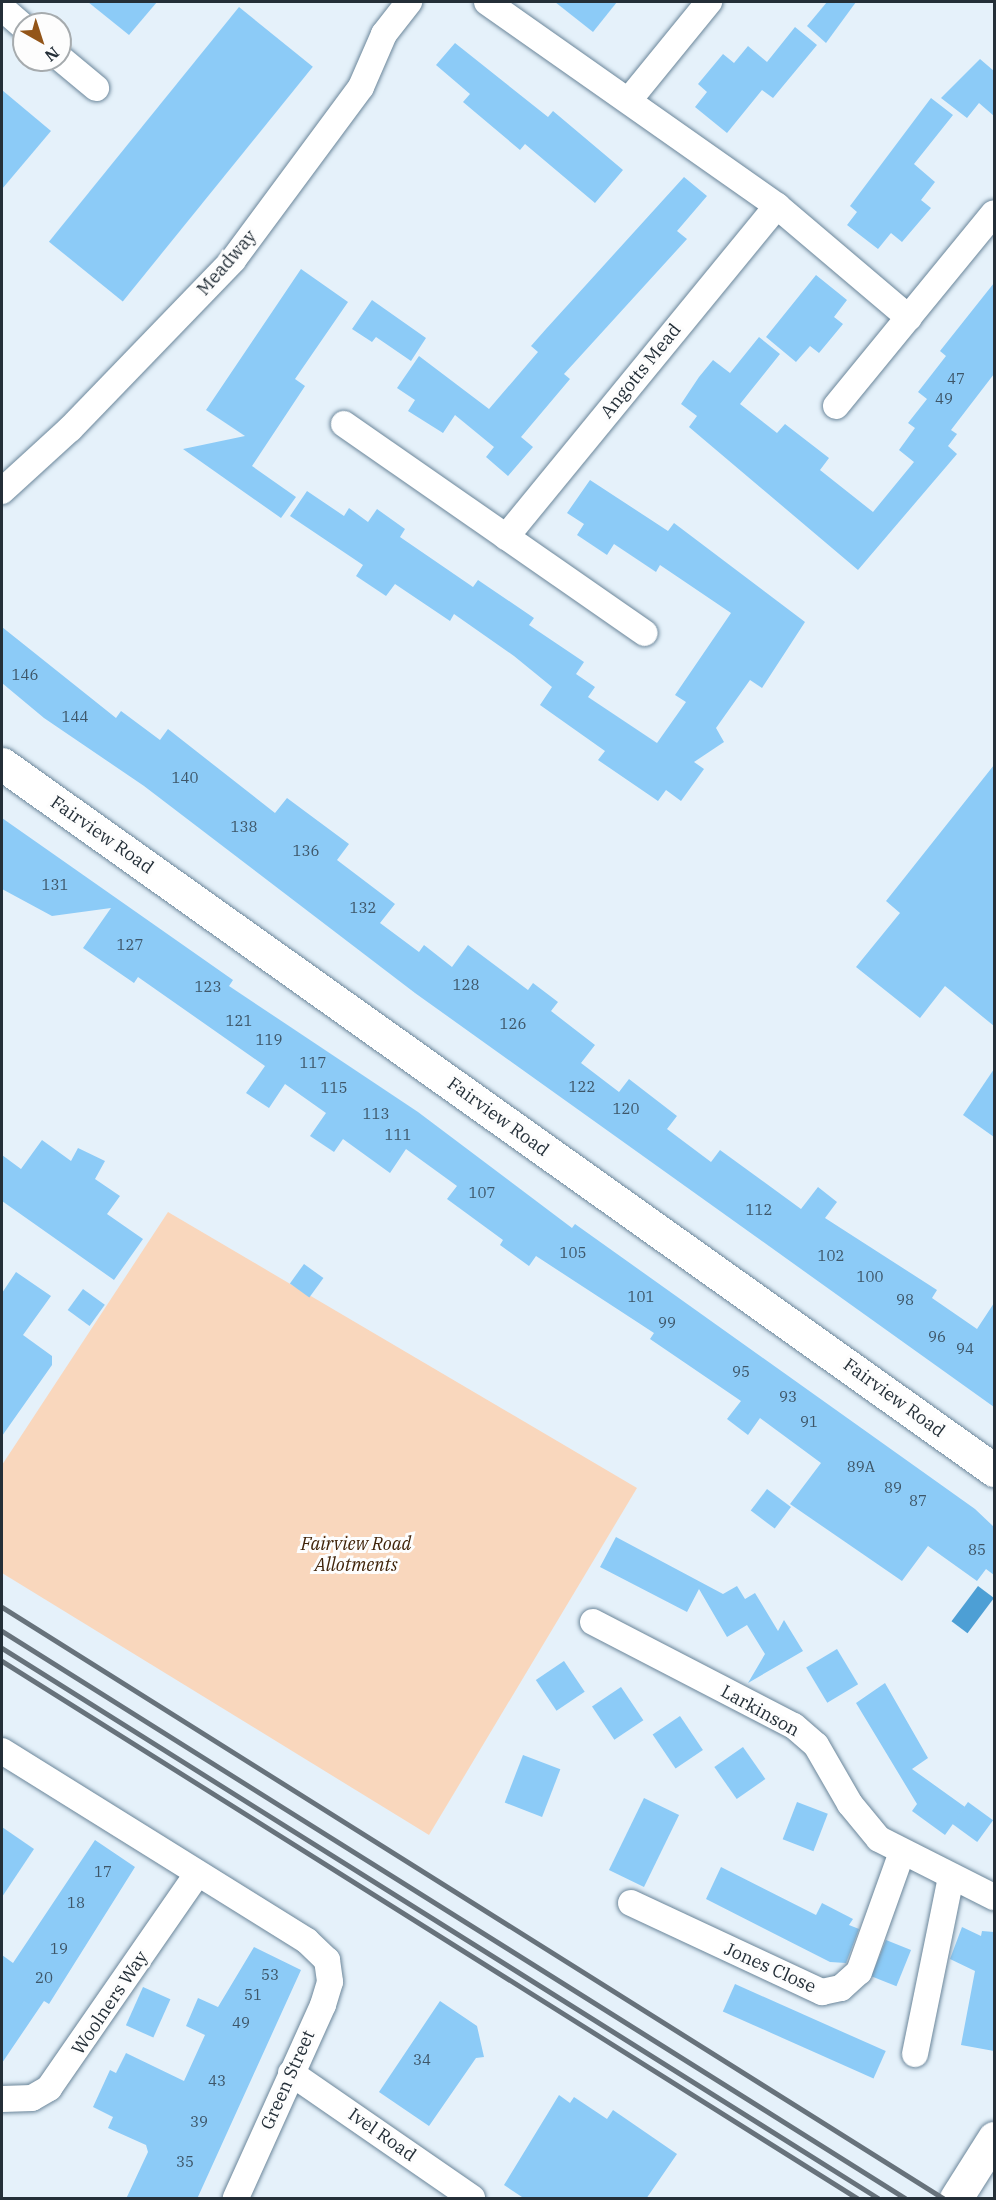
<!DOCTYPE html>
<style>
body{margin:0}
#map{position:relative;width:996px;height:2200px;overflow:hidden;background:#e5f1fa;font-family:"IBM Plex Serif",serif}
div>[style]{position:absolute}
.green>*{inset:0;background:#f9d7bd}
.water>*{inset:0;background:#4d9fd5;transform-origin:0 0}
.building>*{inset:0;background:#8ccbf7;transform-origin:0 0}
.roads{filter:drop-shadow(0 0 2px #6b869a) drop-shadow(0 0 2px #6b869a)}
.minor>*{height:26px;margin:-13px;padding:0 13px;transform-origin:13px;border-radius:13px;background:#fff}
.tertiary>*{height:33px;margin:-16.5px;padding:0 16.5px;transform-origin:16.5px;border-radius:16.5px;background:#fff}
.rail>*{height:4.5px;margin:-2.25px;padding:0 2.25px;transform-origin:2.25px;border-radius:2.25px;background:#67727b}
span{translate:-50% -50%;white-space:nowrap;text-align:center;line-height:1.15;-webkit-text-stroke:6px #fdfdfd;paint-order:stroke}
.number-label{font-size:15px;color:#3e5668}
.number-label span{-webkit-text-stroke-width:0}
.street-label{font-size:18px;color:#242f38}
.park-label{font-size:18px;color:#3f2309;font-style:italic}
.frame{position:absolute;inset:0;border:3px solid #242f38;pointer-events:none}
.north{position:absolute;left:12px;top:12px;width:60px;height:60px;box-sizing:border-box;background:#fdfdfd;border:2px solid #a6abae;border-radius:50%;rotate:141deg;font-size:16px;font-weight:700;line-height:24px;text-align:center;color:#242f38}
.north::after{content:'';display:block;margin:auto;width:21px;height:27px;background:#935519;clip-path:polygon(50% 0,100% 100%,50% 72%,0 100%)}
</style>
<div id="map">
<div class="green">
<i style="clip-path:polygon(168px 1212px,637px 1488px,429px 1835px,2px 1573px,2px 1465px)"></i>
</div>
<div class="water">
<i style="left:978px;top:1586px;width:20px;height:44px;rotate:37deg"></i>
</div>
<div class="building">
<i style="clip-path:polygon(88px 2px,157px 2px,129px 35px)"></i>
<i style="clip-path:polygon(555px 2px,617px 2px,593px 32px)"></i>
<i style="clip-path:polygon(827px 2px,856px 2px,826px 43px,807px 26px)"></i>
<i style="left:239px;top:7px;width:95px;height:302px;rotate:39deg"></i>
<i style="clip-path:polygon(795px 27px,817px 45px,773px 98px,762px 90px,727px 133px,695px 107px,707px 92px,698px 84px,723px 54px,734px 63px,748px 46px,767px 62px)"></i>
<i style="clip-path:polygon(455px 43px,548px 117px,553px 111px,623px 170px,595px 203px,525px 144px,520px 150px,463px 102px,470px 94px,436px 65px)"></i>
<i style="clip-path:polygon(980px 59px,994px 71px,994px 116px,979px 103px,967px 118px,941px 98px)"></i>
<i style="clip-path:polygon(2px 90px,51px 131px,2px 189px)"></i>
<i style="clip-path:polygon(931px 98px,953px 115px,914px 164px,935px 182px,921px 200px,931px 208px,902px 242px,891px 233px,878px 249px,847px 225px,857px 212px,850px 206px)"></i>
<i style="clip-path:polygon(684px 177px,707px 196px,677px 231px,687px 239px,564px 374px,570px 379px,521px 437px,533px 447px,508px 476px,486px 457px,494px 447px,455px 415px,443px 433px,408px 411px,415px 400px,397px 388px,419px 356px,489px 409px,538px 352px,531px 346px,546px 329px)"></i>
<i style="clip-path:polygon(301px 269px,348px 302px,295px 379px,305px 386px,252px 466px,296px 497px,281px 518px,183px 449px,245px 436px,206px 410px)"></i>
<i style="clip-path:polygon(816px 275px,847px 300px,834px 317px,843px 324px,819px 353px,810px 346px,796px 362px,766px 337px)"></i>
<i style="clip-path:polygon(994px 283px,994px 374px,951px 430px,957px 434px,948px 446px,957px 454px,858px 570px,689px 427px,697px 416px,681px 404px,699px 377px,713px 360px,730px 373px,759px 337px,780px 354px,740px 404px,777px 433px,785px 424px,829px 458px,820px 470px,873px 512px,914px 462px,899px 450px,915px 428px,908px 423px,927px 399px,918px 392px,946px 356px,940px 351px)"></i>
<i style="clip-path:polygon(372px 300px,426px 338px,411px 361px,376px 337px,372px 342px,352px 329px)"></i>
<i style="clip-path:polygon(590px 480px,668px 531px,674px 523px,805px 622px,762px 688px,750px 680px,716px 728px,724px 742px,694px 762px,704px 769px,681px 801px,666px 790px,658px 801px,598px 760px,605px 751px,540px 705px,552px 687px,514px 656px,454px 614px,450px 621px,395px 584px,386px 596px,356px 576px,363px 565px,290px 516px,307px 491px,344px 516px,349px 508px,368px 522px,377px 509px,405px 529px,400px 537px,454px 574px,473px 587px,478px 580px,534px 618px,529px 625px,584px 662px,576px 674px,595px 687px,588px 697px,657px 743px,686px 702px,675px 695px,731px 613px,660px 565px,656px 572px,614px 544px,607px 555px,577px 535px,584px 524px,567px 513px)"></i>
<i style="clip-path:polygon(2px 627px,116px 718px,121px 711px,160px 740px,168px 729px,275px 813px,287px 798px,349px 844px,337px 860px,395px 904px,380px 923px,419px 952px,424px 945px,452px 967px,468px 945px,528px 990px,533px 983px,558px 1002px,551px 1011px,595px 1045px,581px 1063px,619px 1092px,629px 1079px,677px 1116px,667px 1129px,711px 1162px,720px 1150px,801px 1209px,818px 1187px,837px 1202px,825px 1218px,937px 1290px,932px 1298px,977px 1329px,994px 1303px,994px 1407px,415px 993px,144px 786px,44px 718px,2px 683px)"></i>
<i style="clip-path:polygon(994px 765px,994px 1026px,945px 986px,920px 1018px,856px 967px,900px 913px,886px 901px)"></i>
<i style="clip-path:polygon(2px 818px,233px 980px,229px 986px,418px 1112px,572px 1228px,575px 1224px,975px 1509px,994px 1527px,994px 1575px,986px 1569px,977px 1581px,928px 1546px,902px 1581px,790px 1504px,821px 1463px,760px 1418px,748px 1435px,727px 1419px,741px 1401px,650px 1339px,654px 1333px,536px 1256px,529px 1266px,500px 1245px,503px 1240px,447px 1199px,457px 1186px,406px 1149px,390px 1173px,343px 1139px,334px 1152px,310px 1136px,326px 1113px,285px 1084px,269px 1108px,246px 1093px,265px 1066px,138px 977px,134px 983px,83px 948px,111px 908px,52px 916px,2px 889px)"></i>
<i style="clip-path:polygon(994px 1069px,994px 1137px,963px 1115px)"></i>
<i style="clip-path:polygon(42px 1140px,71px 1161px,78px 1148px,105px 1161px,95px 1179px,120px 1196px,107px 1214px,143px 1239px,114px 1280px,2px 1201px,2px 1155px,21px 1169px)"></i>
<i style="left:304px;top:1264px;width:24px;height:24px;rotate:36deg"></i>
<i style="clip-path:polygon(16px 1272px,51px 1296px,23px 1335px,52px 1356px,52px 1365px,2px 1436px,2px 1293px)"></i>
<i style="left:83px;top:1289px;width:27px;height:26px;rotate:36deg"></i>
<i style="left:767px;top:1489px;width:30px;height:27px;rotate:37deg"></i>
<i style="clip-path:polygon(616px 1537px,723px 1594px,737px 1586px,745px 1599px,755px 1593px,778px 1631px,784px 1620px,803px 1651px,748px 1683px,765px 1654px,747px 1625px,727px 1637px,699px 1589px,687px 1612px,600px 1567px)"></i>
<i style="left:837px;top:1649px;width:41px;height:36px;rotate:59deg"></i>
<i style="left:564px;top:1661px;width:37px;height:34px;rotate:56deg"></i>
<i style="clip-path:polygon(885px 1683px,928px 1758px,912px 1769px,965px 1807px,945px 1835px,912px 1811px,917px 1804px,856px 1703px)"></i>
<i style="left:621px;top:1687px;width:40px;height:35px;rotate:56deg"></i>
<i style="left:680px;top:1716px;width:41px;height:33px;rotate:56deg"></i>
<i style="left:743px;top:1747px;width:39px;height:35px;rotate:55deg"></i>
<i style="left:523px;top:1755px;width:40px;height:51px;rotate:21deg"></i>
<i style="left:644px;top:1798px;width:39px;height:80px;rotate:26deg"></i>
<i style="left:797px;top:1802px;width:33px;height:40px;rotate:21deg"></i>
<i style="left:968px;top:1802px;width:31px;height:27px;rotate:36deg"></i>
<i style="clip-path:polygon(2px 1827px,34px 1849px,2px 1897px)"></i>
<i style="clip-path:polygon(95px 1840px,135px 1867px,49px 2004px,44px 2001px,2px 2063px,2px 1955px,13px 1963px)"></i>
<i style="clip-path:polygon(721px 1867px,816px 1915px,822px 1903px,853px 1919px,849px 1925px,859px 1929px,846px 1963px,830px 1962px,706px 1899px)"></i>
<i style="clip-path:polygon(962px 1927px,981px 1936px,982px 1931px,994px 1932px,994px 2051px,961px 2045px,975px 1971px,950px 1959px)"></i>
<i style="left:886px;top:1940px;width:27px;height:39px;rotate:22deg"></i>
<i style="clip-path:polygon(254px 1947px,301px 1970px,197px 2199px,126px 2199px,148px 2152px,146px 2145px,108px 2128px,113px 2117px,93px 2107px,110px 2070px,116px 2073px,126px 2053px,184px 2081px,205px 2035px,186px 2026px,198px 1998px,218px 2007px)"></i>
<i style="left:735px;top:1984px;width:165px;height:30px;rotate:24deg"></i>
<i style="left:143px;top:1987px;width:30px;height:42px;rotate:24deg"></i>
<i style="clip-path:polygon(440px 2001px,477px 2026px,484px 2057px,476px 2058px,429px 2126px,379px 2092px)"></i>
<i style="clip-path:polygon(559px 2095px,570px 2103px,574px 2097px,607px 2119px,613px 2110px,677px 2154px,646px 2199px,525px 2199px,504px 2185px)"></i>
</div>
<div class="roads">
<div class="minor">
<i style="left:487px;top:2px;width:355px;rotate:35.1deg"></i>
<i style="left:777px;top:206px;width:173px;rotate:40.3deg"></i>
<i style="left:2px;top:8px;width:29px;rotate:41deg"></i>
<i style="left:60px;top:58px;width:47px;rotate:39.8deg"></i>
<i style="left:629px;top:100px;width:127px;rotate:-50.8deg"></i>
<i style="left:836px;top:406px;width:249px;rotate:-50.7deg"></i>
<i style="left:344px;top:424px;width:366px;rotate:34.8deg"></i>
<i style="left:2px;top:491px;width:92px;rotate:-42.4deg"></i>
<i style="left:70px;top:429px;width:235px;rotate:-46deg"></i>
<i style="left:233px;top:260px;width:215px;rotate:-53.5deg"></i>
<i style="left:361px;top:87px;width:58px;rotate:-66.5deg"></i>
<i style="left:384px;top:34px;width:41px;rotate:-52deg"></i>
<i style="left:506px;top:537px;width:428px;rotate:-50.7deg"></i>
<i style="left:593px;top:1622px;width:226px;rotate:27.4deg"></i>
<i style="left:794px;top:1726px;width:29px;rotate:41deg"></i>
<i style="left:816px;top:1745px;width:68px;rotate:60deg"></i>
<i style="left:850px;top:1804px;width:45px;rotate:50.4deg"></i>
<i style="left:879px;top:1839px;width:129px;rotate:26.8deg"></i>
<i style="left:2px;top:1751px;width:359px;rotate:31.9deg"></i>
<i style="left:307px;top:1941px;width:28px;rotate:44deg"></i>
<i style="left:327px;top:1960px;width:22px;rotate:82deg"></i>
<i style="left:330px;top:1982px;width:24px;rotate:107deg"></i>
<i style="left:323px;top:2005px;width:212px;rotate:114.3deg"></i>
<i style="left:631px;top:1903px;width:211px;rotate:25deg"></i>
<i style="left:822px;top:1992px;width:19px;rotate:-12deg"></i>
<i style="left:841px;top:1988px;width:24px;rotate:-42deg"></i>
<i style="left:859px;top:1972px;width:124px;rotate:-70.3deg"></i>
<i style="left:915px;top:2054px;width:181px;rotate:-78.5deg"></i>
<i style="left:291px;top:2073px;width:220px;rotate:34.6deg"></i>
<i style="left:2px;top:2099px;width:30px;rotate:-2deg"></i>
<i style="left:32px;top:2098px;width:20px;rotate:-30deg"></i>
<i style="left:49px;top:2088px;width:260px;rotate:-55.3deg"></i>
</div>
<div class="tertiary">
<i style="left:2px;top:764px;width:1218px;rotate:35.44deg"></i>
<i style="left:956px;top:2198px;width:71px;rotate:-57.7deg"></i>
</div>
</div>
<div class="rail">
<i style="left:2px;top:1607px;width:1111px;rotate:32.13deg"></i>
<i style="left:2px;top:1631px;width:1066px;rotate:32.12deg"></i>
<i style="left:2px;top:1648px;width:1034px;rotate:32.12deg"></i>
<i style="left:2px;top:1661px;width:1010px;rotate:32.13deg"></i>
</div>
<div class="number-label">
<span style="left:956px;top:379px">47</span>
<span style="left:944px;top:399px">49</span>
<span style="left:25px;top:675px">146</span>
<span style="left:75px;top:717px">144</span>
<span style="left:185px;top:778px">140</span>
<span style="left:244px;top:827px">138</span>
<span style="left:306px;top:851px">136</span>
<span style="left:55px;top:885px">131</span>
<span style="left:363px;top:908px">132</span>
<span style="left:130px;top:945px">127</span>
<span style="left:466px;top:985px">128</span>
<span style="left:208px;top:987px">123</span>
<span style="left:239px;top:1021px">121</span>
<span style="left:513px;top:1024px">126</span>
<span style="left:269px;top:1040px">119</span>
<span style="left:313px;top:1063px">117</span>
<span style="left:582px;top:1087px">122</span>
<span style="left:334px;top:1088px">115</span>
<span style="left:626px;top:1109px">120</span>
<span style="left:376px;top:1114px">113</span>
<span style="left:398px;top:1135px">111</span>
<span style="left:482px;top:1193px">107</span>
<span style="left:759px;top:1210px">112</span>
<span style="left:573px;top:1253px">105</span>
<span style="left:831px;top:1256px">102</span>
<span style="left:870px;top:1277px">100</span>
<span style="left:641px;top:1297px">101</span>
<span style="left:905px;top:1300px">98</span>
<span style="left:667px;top:1323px">99</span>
<span style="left:937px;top:1337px">96</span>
<span style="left:965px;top:1349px">94</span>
<span style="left:741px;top:1372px">95</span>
<span style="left:788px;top:1397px">93</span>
<span style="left:809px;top:1422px">91</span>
<span style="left:861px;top:1467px">89A</span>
<span style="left:893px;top:1488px">89</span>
<span style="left:918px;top:1501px">87</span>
<span style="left:977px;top:1550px">85</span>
<span style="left:103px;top:1872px">17</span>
<span style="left:76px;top:1903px">18</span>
<span style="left:59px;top:1949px">19</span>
<span style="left:270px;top:1975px">53</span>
<span style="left:44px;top:1978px">20</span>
<span style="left:253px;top:1995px">51</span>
<span style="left:241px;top:2023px">49</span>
<span style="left:422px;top:2060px">34</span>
<span style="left:217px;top:2081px">43</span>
<span style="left:199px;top:2122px">39</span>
<span style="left:185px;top:2162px">35</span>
</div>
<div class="street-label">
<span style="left:227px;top:263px;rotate:-49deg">Meadway</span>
<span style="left:641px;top:371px;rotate:-51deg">Angotts Mead</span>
<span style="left:102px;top:835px;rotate:35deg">Fairview Road</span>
<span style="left:498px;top:1117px;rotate:36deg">Fairview Road</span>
<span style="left:894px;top:1398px;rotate:36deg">Fairview Road</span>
<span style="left:760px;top:1711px;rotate:29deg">Larkinson</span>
<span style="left:770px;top:1968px;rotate:24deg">Jones Close</span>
<span style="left:110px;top:2003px;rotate:-56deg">Woolners Way</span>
<span style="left:288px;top:2080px;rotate:-66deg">Green Street</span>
<span style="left:382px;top:2135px;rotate:35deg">Ivel Road</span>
</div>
<div class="park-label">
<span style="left:356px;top:1555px">Fairview Road<br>Allotments</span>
</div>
<div class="frame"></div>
<div class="north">N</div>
</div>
